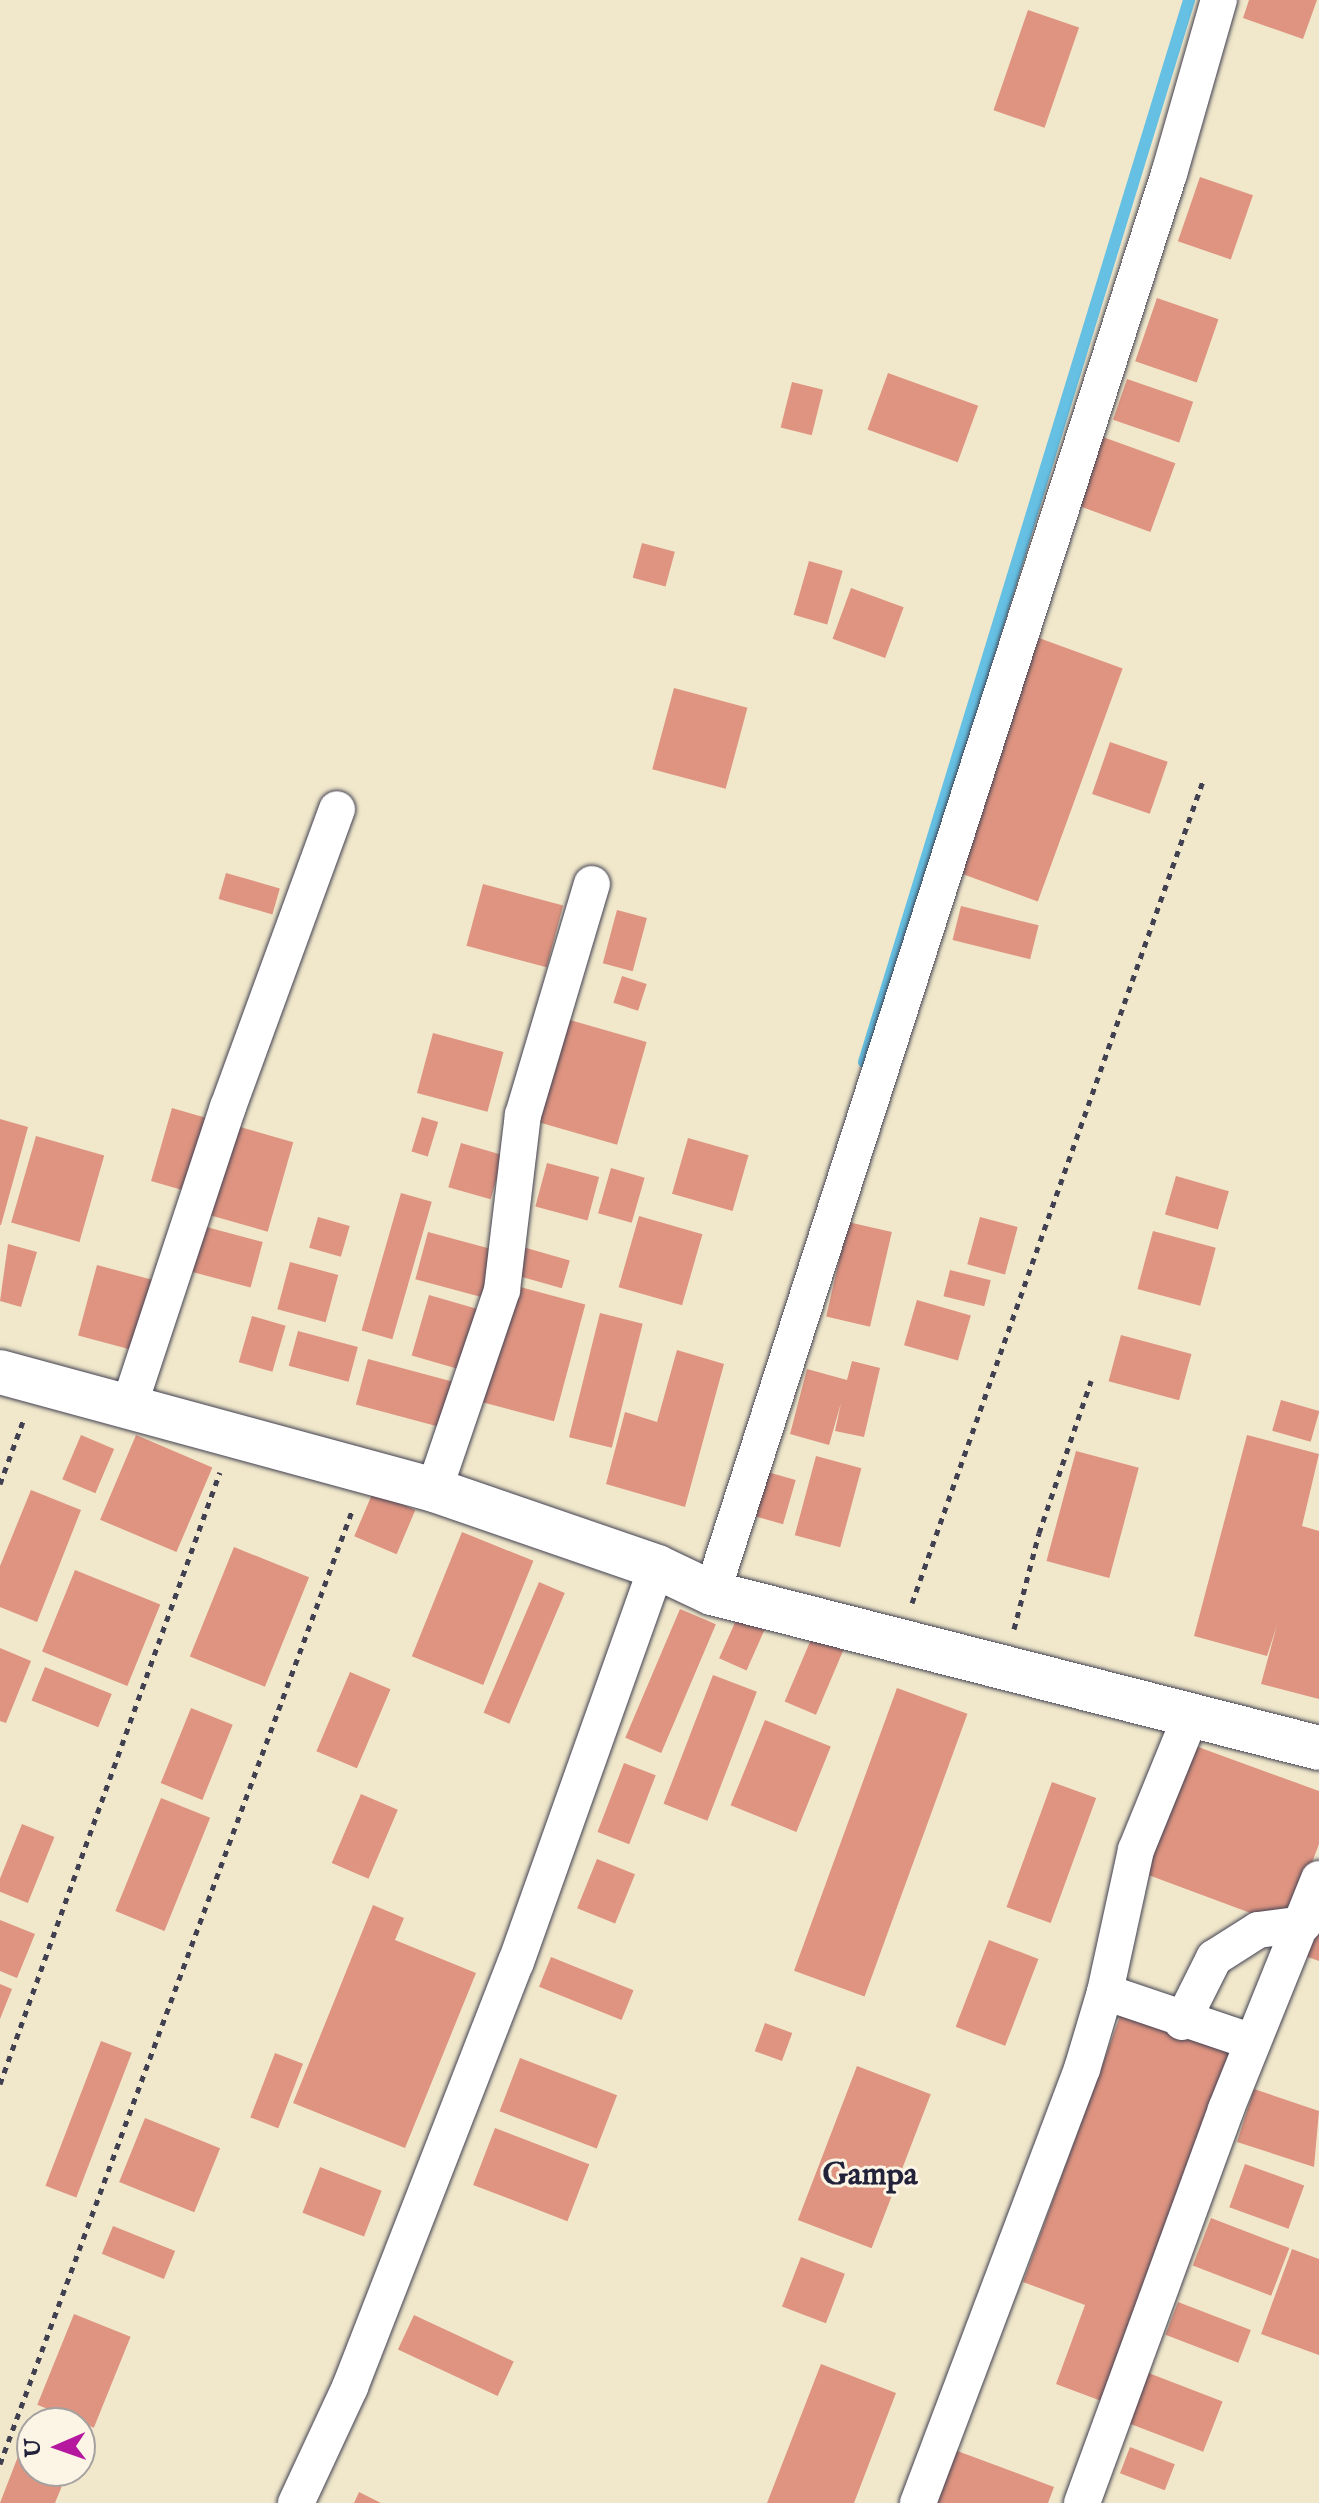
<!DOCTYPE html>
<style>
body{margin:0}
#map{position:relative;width:1319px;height:2503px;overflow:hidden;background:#f1e8cb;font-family:"IM FELL English",serif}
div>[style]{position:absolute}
.stream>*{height:12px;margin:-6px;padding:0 6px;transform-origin:6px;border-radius:6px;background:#65c0e3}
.building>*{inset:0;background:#de9481;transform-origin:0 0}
.path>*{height:5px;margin-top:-2.5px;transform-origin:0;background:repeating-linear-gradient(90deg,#414051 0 6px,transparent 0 12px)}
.roads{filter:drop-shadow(0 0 2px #414051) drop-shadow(0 0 2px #414051)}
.minor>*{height:36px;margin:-18px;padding:0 18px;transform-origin:18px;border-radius:18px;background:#fff}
.primary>*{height:44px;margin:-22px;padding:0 22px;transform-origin:22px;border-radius:22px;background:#fff}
span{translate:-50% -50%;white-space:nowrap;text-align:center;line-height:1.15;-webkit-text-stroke:6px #fcf5e5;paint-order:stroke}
.quarter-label{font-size:32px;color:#22223b;font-weight:700}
.north{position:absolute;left:16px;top:2407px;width:80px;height:80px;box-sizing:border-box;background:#fcf5e5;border:2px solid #a5a1a1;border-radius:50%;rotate:268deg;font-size:22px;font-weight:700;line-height:32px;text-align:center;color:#22223b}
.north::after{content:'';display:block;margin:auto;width:28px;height:36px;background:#b5179e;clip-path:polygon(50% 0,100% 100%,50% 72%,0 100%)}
</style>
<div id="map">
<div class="stream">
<i style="left:864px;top:1062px;width:1111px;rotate:-72.98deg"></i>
</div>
<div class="building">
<i style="clip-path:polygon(1249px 0,1317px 0,1303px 39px,1243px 18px)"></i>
<i style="left:1028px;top:10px;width:54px;height:106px;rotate:19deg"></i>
<i style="left:1200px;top:177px;width:56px;height:68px;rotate:19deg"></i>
<i style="left:1157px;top:298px;width:65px;height:67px;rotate:19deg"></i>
<i style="left:888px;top:373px;width:96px;height:60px;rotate:20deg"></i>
<i style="left:1127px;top:379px;width:70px;height:43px;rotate:19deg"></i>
<i style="left:792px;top:382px;width:32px;height:47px;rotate:14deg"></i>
<i style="left:1103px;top:437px;width:77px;height:73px;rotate:20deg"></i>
<i style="left:642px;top:543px;width:34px;height:36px;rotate:15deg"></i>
<i style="left:809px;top:561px;width:35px;height:56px;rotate:16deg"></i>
<i style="left:851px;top:588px;width:56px;height:54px;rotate:20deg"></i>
<i style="left:1039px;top:638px;width:89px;height:248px;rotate:20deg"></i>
<i style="left:674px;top:688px;width:76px;height:84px;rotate:15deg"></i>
<i style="left:1110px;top:742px;width:61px;height:55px;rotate:19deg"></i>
<i style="left:226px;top:873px;width:56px;height:27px;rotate:16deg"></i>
<i style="left:483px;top:884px;width:83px;height:64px;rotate:15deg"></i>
<i style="left:961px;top:906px;width:80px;height:35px;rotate:14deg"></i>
<i style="left:617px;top:910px;width:31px;height:55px;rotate:15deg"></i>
<i style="left:622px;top:976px;width:26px;height:28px;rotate:18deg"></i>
<i style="left:563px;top:1018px;width:87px;height:107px;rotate:16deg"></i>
<i style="left:433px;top:1033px;width:73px;height:62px;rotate:15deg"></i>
<i style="left:172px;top:1108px;width:35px;height:76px;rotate:16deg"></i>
<i style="left:422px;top:1117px;width:17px;height:36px;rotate:17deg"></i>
<i style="clip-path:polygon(0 1119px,28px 1127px,1px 1225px,0 1225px)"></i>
<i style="left:226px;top:1123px;width:70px;height:93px;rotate:16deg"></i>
<i style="left:36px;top:1136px;width:71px;height:90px;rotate:16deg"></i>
<i style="left:688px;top:1138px;width:63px;height:58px;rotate:16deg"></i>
<i style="left:461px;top:1143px;width:44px;height:46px;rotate:16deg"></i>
<i style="left:547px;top:1163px;width:54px;height:45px;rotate:15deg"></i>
<i style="left:611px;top:1168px;width:35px;height:47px;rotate:16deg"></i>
<i style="left:1176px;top:1176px;width:55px;height:40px;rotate:16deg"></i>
<i style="left:401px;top:1193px;width:32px;height:143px;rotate:16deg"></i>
<i style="left:639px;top:1216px;width:66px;height:74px;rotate:16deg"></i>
<i style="left:318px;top:1217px;width:33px;height:32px;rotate:16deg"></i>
<i style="left:980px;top:1217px;width:39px;height:49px;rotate:15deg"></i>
<i style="left:848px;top:1222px;width:45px;height:97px;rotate:13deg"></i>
<i style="left:199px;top:1225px;width:66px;height:47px;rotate:15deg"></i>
<i style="left:1153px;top:1231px;width:65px;height:60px;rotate:15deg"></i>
<i style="left:428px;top:1232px;width:75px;height:49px;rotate:15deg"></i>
<i style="clip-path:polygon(8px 1244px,37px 1252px,21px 1307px,0 1301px)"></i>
<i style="left:516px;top:1245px;width:56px;height:29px;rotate:16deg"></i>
<i style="left:290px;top:1262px;width:50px;height:49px;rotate:15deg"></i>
<i style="left:97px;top:1265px;width:62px;height:73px;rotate:15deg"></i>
<i style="left:950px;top:1270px;width:42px;height:27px;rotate:14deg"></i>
<i style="left:509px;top:1284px;width:79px;height:121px;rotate:15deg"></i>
<i style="left:429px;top:1295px;width:54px;height:63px;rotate:16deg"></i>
<i style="left:917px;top:1300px;width:56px;height:47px;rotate:16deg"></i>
<i style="left:600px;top:1313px;width:44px;height:128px;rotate:14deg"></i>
<i style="left:252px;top:1316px;width:35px;height:48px;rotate:16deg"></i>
<i style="left:298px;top:1331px;width:62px;height:36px;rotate:15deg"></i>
<i style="left:1121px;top:1335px;width:73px;height:48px;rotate:15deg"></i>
<i style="clip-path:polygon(677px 1350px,724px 1364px,685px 1507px,606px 1484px,625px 1412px,657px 1422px)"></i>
<i style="left:368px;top:1359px;width:90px;height:47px;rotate:15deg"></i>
<i style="clip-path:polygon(852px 1361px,880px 1368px,864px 1437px,835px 1431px,841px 1403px,829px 1445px,790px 1434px,807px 1369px,847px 1380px)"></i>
<i style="left:1281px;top:1400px;width:40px;height:32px;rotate:16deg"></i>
<i style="left:81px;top:1435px;width:36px;height:48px;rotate:23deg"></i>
<i style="left:136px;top:1435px;width:83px;height:92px;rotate:23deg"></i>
<i style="clip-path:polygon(1247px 1435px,1319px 1454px,1302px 1526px,1319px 1531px,1319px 1699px,1261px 1684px,1277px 1625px,1267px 1656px,1194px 1636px)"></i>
<i style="left:1076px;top:1451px;width:65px;height:114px;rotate:15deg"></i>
<i style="left:816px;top:1456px;width:47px;height:82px;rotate:15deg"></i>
<i style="left:764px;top:1471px;width:33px;height:46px;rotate:16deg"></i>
<i style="clip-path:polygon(31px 1490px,81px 1510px,37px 1622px,0 1607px,0 1566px)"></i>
<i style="left:373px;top:1492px;width:46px;height:48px;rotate:23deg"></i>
<i style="left:462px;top:1532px;width:77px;height:134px;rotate:22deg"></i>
<i style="left:234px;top:1547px;width:81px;height:118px;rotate:22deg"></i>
<i style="left:75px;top:1570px;width:92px;height:88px;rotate:22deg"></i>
<i style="left:539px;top:1582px;width:28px;height:142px;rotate:23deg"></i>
<i style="left:680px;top:1609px;width:39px;height:140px;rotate:23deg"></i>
<i style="left:737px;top:1618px;width:30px;height:44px;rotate:24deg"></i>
<i style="left:812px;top:1637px;width:34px;height:70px;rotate:23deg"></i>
<i style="clip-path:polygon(0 1648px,31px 1661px,6px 1723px,0 1721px)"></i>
<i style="left:45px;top:1667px;width:72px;height:36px;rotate:22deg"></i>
<i style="left:350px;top:1672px;width:44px;height:86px;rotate:23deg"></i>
<i style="left:713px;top:1675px;width:47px;height:138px;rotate:21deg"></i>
<i style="left:897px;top:1688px;width:75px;height:301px;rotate:20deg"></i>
<i style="left:191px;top:1708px;width:45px;height:81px;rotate:22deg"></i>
<i style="left:765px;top:1720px;width:71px;height:92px;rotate:22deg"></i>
<i style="clip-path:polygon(1190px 1744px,1319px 1791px,1319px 1844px,1288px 1927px,1143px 1873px)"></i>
<i style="left:624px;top:1763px;width:34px;height:74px;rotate:21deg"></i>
<i style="left:1052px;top:1782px;width:47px;height:133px;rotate:20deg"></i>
<i style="left:361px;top:1794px;width:40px;height:75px;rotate:23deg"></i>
<i style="left:161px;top:1798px;width:53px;height:122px;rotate:22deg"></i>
<i style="left:22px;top:1824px;width:35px;height:71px;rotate:22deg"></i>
<i style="left:597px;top:1859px;width:41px;height:53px;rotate:22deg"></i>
<i style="clip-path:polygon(373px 1905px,404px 1918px,395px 1940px,476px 1973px,405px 2148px,293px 2103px)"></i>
<i style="clip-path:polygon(1319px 1909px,1319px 1961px,1302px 1955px)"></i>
<i style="clip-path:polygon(0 1920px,35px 1934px,17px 1978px,0 1971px)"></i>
<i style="left:989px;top:1940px;width:53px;height:93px;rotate:21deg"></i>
<i style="left:551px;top:1957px;width:89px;height:32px;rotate:22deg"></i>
<i style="clip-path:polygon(0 1984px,12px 1989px,0 2019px)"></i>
<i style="clip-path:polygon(1122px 2011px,1233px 2053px,1104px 2402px,1056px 2384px,1085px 2305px,1023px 2282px)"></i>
<i style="left:765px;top:2023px;width:29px;height:30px;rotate:20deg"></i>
<i style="left:101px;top:2041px;width:33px;height:155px;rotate:21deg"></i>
<i style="left:275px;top:2053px;width:30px;height:69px;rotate:21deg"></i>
<i style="left:520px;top:2058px;width:104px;height:57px;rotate:21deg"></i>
<i style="left:857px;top:2066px;width:79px;height:165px;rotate:21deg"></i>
<i style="clip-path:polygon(1254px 2089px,1319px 2111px,1314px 2167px,1237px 2142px)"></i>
<i style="left:145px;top:2118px;width:81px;height:69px;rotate:22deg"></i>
<i style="left:495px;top:2128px;width:101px;height:61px;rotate:21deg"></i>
<i style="left:1245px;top:2164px;width:63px;height:46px;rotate:20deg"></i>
<i style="left:320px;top:2167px;width:66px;height:49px;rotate:21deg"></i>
<i style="left:1211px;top:2218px;width:84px;height:51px;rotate:21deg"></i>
<i style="left:113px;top:2226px;width:67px;height:30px;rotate:22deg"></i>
<i style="clip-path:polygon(1292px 2249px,1319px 2259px,1319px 2355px,1261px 2334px)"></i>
<i style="left:801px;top:2257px;width:47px;height:53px;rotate:21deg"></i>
<i style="left:1178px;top:2302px;width:78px;height:35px;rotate:21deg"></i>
<i style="left:74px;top:2314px;width:61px;height:98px;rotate:22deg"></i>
<i style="left:414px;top:2315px;width:110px;height:38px;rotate:25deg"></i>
<i style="clip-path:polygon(821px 2364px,896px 2393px,854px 2503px,767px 2503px)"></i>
<i style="left:1146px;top:2372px;width:82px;height:54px;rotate:21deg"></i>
<i style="clip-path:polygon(27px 2433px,32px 2435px,32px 2471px,68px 2471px,55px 2503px,0 2503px)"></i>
<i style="left:1130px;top:2447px;width:48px;height:28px;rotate:21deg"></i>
<i style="clip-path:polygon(952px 2449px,1054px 2487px,1048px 2503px,932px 2503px)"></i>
<i style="clip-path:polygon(359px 2492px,381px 2503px,354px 2503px)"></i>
</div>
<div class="path">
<i style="left:0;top:1484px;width:67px;rotate:-69.9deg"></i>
<i style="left:912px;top:1603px;width:875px;rotate:-70.51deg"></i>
<i style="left:1014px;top:1629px;width:99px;rotate:-75.4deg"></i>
<i style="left:1039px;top:1533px;width:161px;rotate:-71.1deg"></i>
<i style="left:0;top:2084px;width:650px;rotate:-70.23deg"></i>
<i style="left:0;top:2464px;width:1019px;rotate:-69.73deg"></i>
</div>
<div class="roads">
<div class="minor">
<i style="left:128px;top:1409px;width:318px;rotate:-71.7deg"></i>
<i style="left:228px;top:1107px;width:317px;rotate:-69.9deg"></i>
<i style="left:434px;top:1490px;width:211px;rotate:-71.2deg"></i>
<i style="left:502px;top:1290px;width:176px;rotate:-83.2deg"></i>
<i style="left:523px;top:1115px;width:241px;rotate:-73.4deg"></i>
<i style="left:712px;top:1593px;width:1491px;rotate:-72.15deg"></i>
<i style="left:1169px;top:174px;width:181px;rotate:-74deg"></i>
<i style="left:1105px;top:1992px;width:145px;rotate:-77.7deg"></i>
<i style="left:1136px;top:1850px;width:146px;rotate:-67.8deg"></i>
<i style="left:1182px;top:2022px;width:72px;rotate:-63.4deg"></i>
<i style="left:1214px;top:1958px;width:52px;rotate:-32.5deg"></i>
<i style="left:1258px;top:1930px;width:46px;rotate:-7.4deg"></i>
<i style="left:296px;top:2503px;width:128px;rotate:-65deg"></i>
<i style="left:350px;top:2387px;width:456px;rotate:-68.7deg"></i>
<i style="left:516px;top:1962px;width:419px;rotate:-70.4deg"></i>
<i style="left:918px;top:2503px;width:464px;rotate:-69.3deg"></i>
<i style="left:1082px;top:2069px;width:80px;rotate:-73.4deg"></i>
<i style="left:1105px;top:1992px;width:156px;rotate:18.7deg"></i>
<i style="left:1082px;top:2503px;width:419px;rotate:-69.9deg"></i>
<i style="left:1226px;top:2109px;width:248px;rotate:-68deg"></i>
</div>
<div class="primary">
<i style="left:0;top:1372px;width:450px;rotate:15.2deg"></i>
<i style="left:434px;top:1490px;width:236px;rotate:19deg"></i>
<i style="left:657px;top:1567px;width:61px;rotate:25.3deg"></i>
<i style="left:712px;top:1593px;width:626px;rotate:14.32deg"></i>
</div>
</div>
<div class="quarter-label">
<span style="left:870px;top:2176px">Gampa</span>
</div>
<div class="north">U</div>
</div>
